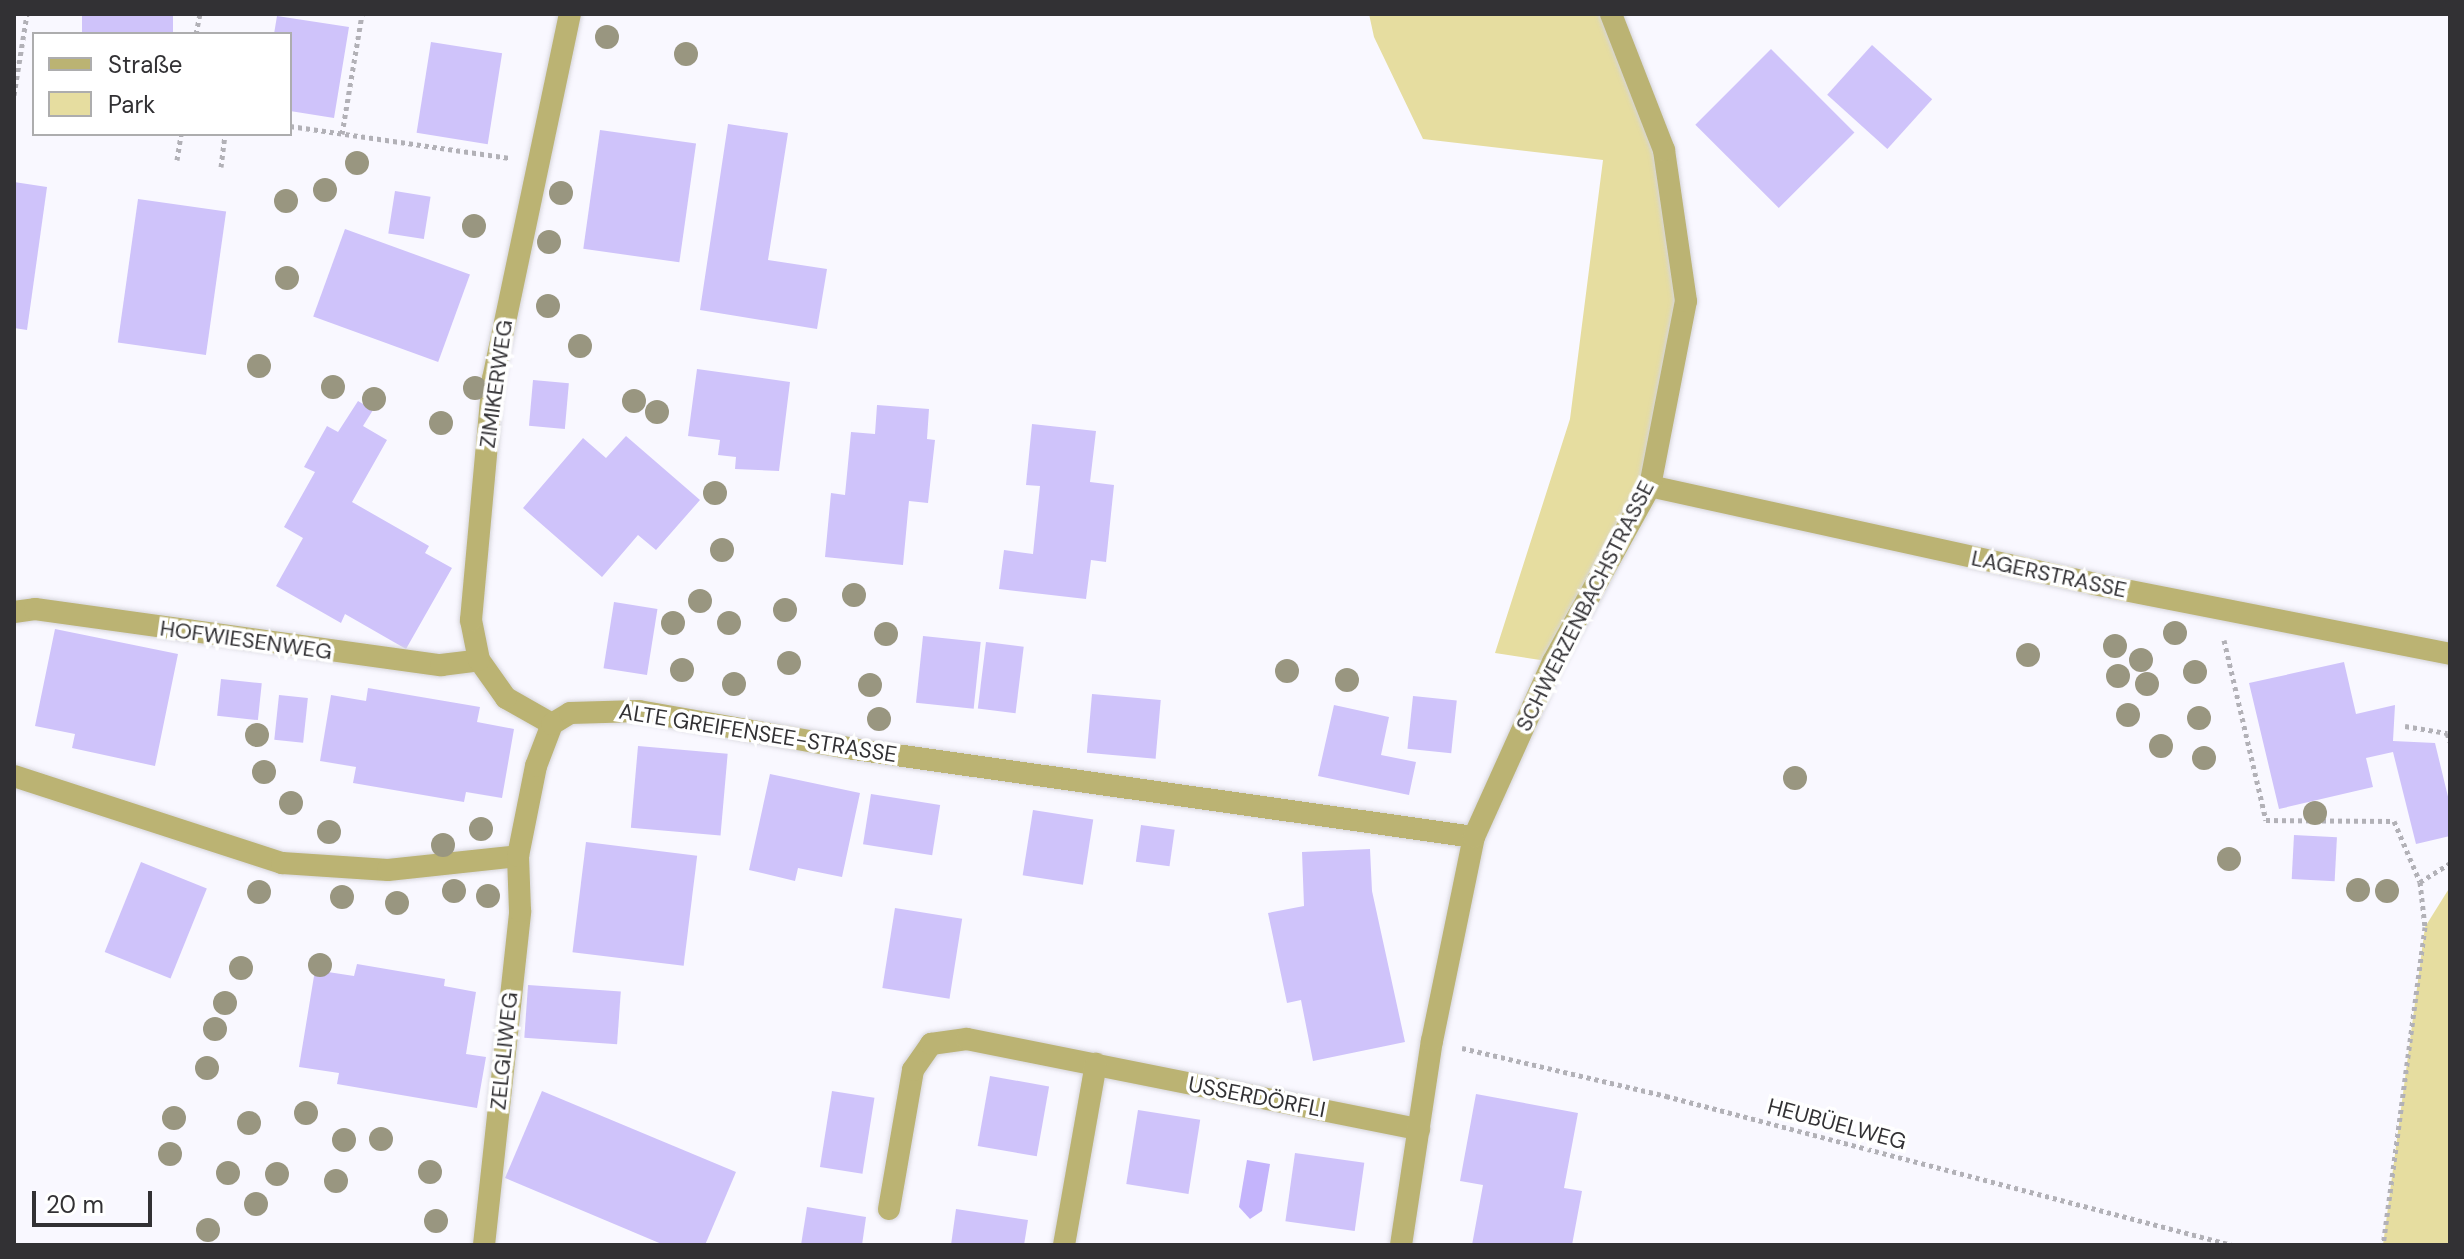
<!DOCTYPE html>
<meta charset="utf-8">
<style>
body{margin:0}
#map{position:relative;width:2464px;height:1259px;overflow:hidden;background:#f9f8ff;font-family:"DM Sans",sans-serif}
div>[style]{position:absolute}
.green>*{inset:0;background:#e6dda0}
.water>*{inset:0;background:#c4b4fc}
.building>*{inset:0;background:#cfc3fa;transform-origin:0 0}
.path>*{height:5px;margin-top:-2.5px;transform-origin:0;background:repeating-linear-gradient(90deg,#b2b1b7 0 4px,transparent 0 8px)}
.roads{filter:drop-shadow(0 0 2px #d5d4da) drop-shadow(0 0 2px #d5d4da)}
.minor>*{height:22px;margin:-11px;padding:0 11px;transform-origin:11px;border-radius:11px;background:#bbb373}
.trees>*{width:24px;height:24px;margin:-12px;border-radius:50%;background:#999680}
span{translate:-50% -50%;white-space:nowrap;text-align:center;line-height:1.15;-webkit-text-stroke:7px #fff;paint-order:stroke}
.street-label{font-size:22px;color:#323134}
.frame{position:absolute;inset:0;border:16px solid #323134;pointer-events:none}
.legend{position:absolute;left:32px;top:32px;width:260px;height:104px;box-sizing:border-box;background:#fff;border:2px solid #adadae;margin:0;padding:10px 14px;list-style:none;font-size:24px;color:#323134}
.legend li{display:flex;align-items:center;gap:16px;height:40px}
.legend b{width:40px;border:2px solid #adadae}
.scale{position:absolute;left:32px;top:1191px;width:120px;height:36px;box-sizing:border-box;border:4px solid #323134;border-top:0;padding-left:10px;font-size:24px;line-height:28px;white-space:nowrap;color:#323134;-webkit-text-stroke:6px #fff;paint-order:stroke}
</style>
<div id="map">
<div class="green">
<i style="clip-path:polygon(1369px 14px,1611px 14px,1664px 150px,1686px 301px,1651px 486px,1553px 662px,1495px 653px,1570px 419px,1603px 160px,1423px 139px,1374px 37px)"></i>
<i style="clip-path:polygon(2450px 887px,2450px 1245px,2383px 1245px,2425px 927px)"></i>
</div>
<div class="water">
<i style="clip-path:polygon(1247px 1160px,1270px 1164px,1262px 1211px,1250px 1219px,1239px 1207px)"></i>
</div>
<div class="building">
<i style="left:82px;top:14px;width:91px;height:20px"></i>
<i style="clip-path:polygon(277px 16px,349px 27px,334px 118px,290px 111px,290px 34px,274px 34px)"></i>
<i style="left:431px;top:42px;width:72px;height:92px;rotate:9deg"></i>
<i style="left:1872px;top:45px;width:81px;height:67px;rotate:42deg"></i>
<i style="left:1771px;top:49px;width:118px;height:107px;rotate:45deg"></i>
<i style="clip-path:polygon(728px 124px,788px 133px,768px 260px,827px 269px,817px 329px,700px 310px)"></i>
<i style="left:600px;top:130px;width:97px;height:120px;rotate:8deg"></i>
<i style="clip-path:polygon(14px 182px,47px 187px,27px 330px,14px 328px)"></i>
<i style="left:395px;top:191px;width:36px;height:43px;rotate:9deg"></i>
<i style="left:138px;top:199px;width:89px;height:145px;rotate:8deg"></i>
<i style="left:345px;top:229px;width:133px;height:93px;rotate:20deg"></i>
<i style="clip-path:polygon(697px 369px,790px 382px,779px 471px,735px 469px,736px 457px,718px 455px,720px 440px,688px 436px)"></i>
<i style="left:533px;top:380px;width:36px;height:46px;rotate:5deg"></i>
<i style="clip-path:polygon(358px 401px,373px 410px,363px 426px,387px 440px,352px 502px,429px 546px,425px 553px,452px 568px,406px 649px,345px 614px,341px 623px,276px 586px,303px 538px,284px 527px,315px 472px,304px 467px,327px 426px,338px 432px)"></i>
<i style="clip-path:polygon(877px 405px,929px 409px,927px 439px,935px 440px,928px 503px,909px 501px,903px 565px,825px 557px,831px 493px,845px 495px,851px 432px,875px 434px)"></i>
<i style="clip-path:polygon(1032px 424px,1096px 431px,1090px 482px,1114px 485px,1106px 562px,1091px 560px,1086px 599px,999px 589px,1004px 550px,1033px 554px,1040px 486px,1026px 485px)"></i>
<i style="clip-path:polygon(626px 436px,700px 500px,656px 550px,638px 535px,602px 577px,523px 508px,583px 438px,606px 458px)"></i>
<i style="left:614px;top:602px;width:44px;height:67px;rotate:9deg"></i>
<i style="clip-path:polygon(55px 629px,178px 654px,155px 766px,72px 748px,75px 734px,35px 726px)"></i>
<i style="left:923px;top:636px;width:58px;height:67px;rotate:6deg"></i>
<i style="left:986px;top:642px;width:38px;height:67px;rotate:7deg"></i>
<i style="clip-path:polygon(2344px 662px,2356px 714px,2395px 705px,2393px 741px,2435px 743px,2450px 805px,2450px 836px,2416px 844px,2393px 752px,2366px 758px,2373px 787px,2279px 809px,2249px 683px)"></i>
<i style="left:221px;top:679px;width:41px;height:37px;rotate:6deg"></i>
<i style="clip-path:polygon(368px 688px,480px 707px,477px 722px,514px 729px,502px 798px,466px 792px,464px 802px,353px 783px,356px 767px,320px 761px,331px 695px,366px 701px)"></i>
<i style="left:1092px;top:694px;width:69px;height:59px;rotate:5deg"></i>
<i style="left:279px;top:695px;width:29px;height:45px;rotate:6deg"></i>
<i style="left:1413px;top:696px;width:44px;height:53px;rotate:6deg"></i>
<i style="clip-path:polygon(1334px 705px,1389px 717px,1381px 755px,1416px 762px,1409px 795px,1318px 776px)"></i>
<i style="left:638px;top:746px;width:90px;height:82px;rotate:5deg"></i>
<i style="clip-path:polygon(770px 774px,860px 793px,842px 877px,798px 868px,795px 881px,749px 870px)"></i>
<i style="left:871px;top:794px;width:70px;height:51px;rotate:9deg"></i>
<i style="left:1033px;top:810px;width:61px;height:66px;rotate:9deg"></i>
<i style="left:1141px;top:825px;width:34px;height:37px;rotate:8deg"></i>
<i style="left:2294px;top:835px;width:43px;height:44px;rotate:3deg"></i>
<i style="left:586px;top:842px;width:112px;height:111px;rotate:7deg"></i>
<i style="clip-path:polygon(1370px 849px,1372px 891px,1405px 1042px,1313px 1061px,1301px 1000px,1287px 1003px,1268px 913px,1304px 906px,1302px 852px)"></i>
<i style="left:141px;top:862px;width:71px;height:97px;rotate:22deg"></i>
<i style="left:895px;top:908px;width:68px;height:81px;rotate:9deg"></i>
<i style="clip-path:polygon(357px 964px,445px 979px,444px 986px,476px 992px,466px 1054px,486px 1057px,477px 1108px,337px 1084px,339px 1073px,299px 1067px,315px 970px,354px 976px)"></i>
<i style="left:528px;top:985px;width:93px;height:53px;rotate:4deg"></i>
<i style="left:990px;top:1076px;width:60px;height:71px;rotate:10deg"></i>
<i style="clip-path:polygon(542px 1091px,736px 1172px,705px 1245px,664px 1245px,505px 1178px)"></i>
<i style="left:832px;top:1091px;width:43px;height:77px;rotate:9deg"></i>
<i style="clip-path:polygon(1476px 1094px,1578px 1113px,1564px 1188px,1582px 1191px,1572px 1245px,1472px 1245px,1483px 1185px,1460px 1181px)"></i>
<i style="left:1138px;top:1110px;width:63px;height:75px;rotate:9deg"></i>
<i style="left:1295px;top:1153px;width:70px;height:69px;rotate:8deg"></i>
<i style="clip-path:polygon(807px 1207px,866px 1217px,862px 1245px,801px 1245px)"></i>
<i style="clip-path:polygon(956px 1209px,1028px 1220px,1024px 1245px,951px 1245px)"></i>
</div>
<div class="path">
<i style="left:196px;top:34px;width:20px;rotate:-79deg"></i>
<i style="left:14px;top:95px;width:82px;rotate:-80.9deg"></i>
<i style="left:290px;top:126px;width:222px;rotate:8.3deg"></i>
<i style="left:342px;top:134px;width:122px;rotate:-80.5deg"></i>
<i style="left:177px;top:160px;width:26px;rotate:-81deg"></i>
<i style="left:221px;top:167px;width:33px;rotate:-83deg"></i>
<i style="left:2224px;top:640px;width:185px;rotate:76.9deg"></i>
<i style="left:2266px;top:820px;width:128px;rotate:0.4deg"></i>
<i style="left:2394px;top:821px;width:66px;rotate:66.9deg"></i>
<i style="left:2420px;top:882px;width:45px;rotate:83.7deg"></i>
<i style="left:2425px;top:927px;width:321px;rotate:97.5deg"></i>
<i style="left:2405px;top:726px;width:43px;rotate:9.5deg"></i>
<i style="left:2447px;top:733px;width:9px;rotate:72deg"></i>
<i style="left:2420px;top:882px;width:36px;rotate:-32deg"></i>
<i style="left:1462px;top:1048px;width:210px;rotate:13.2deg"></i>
<i style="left:1666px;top:1096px;width:585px;rotate:14.75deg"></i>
</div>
<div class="roads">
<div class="minor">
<i style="left:1650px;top:486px;width:455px;rotate:12.4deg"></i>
<i style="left:2094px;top:584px;width:363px;rotate:11.1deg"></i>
<i style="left:14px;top:612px;width:21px;rotate:-8deg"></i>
<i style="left:35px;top:609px;width:410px;rotate:7.9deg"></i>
<i style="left:441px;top:665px;width:38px;rotate:-7deg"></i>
<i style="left:552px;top:724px;width:53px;rotate:-150.5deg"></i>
<i style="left:506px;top:698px;width:47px;rotate:-125.4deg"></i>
<i style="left:479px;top:660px;width:41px;rotate:-101.3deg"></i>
<i style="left:471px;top:620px;width:242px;rotate:-84.8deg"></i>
<i style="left:493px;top:379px;width:373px;rotate:-78.1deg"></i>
<i style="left:14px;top:776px;width:282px;rotate:18deg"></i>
<i style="left:282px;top:863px;width:106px;rotate:3.8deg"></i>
<i style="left:388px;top:870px;width:131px;rotate:-6.1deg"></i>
<i style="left:889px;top:1209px;width:141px;rotate:-80.2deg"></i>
<i style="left:913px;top:1070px;width:32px;rotate:-55deg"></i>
<i style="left:931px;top:1044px;width:36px;rotate:-8deg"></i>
<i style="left:967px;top:1039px;width:461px;rotate:11.3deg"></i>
<i style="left:484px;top:1245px;width:336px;rotate:-83.8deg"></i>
<i style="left:520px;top:911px;width:55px;rotate:-92.1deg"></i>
<i style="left:518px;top:856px;width:92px;rotate:-78.7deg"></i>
<i style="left:536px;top:766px;width:45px;rotate:-69.1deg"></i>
<i style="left:552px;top:724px;width:21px;rotate:-31deg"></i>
<i style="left:570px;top:713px;width:69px;rotate:-1.7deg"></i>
<i style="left:639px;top:711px;width:218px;rotate:10deg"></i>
<i style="left:854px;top:749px;width:626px;rotate:8.08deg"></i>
<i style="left:1064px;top:1245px;width:184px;rotate:-80deg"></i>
<i style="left:1401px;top:1245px;width:206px;rotate:-81.4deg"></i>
<i style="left:1432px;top:1041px;width:208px;rotate:-78.4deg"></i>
<i style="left:1474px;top:837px;width:192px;rotate:-65.7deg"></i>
<i style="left:1553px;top:662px;width:201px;rotate:-61.1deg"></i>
<i style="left:1650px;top:486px;width:188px;rotate:-79deg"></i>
<i style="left:1686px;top:301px;width:153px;rotate:-98.3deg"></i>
<i style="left:1664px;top:150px;width:146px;rotate:-111.3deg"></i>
</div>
</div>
<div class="trees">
<i style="left:607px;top:37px"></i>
<i style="left:686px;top:54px"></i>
<i style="left:357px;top:163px"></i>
<i style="left:325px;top:190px"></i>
<i style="left:561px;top:193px"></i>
<i style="left:286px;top:201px"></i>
<i style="left:474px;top:226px"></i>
<i style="left:549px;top:242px"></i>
<i style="left:287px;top:278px"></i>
<i style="left:548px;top:306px"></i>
<i style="left:580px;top:346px"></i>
<i style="left:259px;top:366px"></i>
<i style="left:333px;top:387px"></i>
<i style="left:475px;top:388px"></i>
<i style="left:374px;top:399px"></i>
<i style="left:634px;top:401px"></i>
<i style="left:657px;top:412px"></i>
<i style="left:441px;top:423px"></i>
<i style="left:715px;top:493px"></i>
<i style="left:722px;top:550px"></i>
<i style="left:854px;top:595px"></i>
<i style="left:700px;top:601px"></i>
<i style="left:785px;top:610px"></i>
<i style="left:673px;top:623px"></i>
<i style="left:729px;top:623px"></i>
<i style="left:2175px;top:633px"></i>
<i style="left:886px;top:634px"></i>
<i style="left:2115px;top:646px"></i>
<i style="left:2028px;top:655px"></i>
<i style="left:2141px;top:660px"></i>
<i style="left:789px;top:663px"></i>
<i style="left:682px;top:670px"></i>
<i style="left:1287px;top:671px"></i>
<i style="left:2195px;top:672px"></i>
<i style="left:2118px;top:676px"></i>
<i style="left:1347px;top:680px"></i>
<i style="left:734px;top:684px"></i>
<i style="left:2147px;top:684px"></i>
<i style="left:870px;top:685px"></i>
<i style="left:2128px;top:715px"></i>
<i style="left:2199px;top:718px"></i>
<i style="left:879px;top:719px"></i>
<i style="left:257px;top:735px"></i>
<i style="left:2161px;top:746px"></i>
<i style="left:2204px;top:758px"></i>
<i style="left:264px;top:772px"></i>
<i style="left:1795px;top:778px"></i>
<i style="left:291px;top:803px"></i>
<i style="left:2315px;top:813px"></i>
<i style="left:481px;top:829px"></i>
<i style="left:329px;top:832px"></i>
<i style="left:443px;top:845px"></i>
<i style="left:2229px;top:859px"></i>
<i style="left:2358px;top:890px"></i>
<i style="left:454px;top:891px"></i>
<i style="left:2387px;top:891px"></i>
<i style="left:259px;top:892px"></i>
<i style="left:488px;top:896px"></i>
<i style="left:342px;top:897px"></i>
<i style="left:397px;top:903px"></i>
<i style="left:320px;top:965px"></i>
<i style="left:241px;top:968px"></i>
<i style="left:225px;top:1003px"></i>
<i style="left:215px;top:1029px"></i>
<i style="left:207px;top:1068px"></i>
<i style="left:306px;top:1113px"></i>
<i style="left:174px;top:1118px"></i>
<i style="left:249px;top:1123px"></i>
<i style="left:381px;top:1139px"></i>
<i style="left:344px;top:1140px"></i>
<i style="left:170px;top:1154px"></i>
<i style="left:430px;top:1172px"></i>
<i style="left:228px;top:1173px"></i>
<i style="left:277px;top:1174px"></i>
<i style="left:336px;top:1181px"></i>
<i style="left:256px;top:1204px"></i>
<i style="left:436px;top:1221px"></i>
<i style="left:208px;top:1230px"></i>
</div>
<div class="street-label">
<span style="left:496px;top:384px;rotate:-82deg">ZIMIKERWEG</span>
<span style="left:2049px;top:574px;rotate:12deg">LAGERSTRASSE</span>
<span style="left:1585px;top:606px;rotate:-63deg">SCHWERZENBACHSTRASSE</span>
<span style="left:246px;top:640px;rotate:8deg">HOFWIESENWEG</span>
<span style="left:758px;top:733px;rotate:9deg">ALTE GREIFENSEE-STRASSE</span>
<span style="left:504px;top:1051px;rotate:-84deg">ZELGLIWEG</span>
<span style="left:1257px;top:1097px;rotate:11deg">USSERDÖRFLI</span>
<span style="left:1837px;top:1124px;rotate:15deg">HEUBÜELWEG</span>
</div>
<div class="frame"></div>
<ul class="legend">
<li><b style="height:10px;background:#bbb373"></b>Straße</li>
<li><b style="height:22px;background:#e6dda0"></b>Park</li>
</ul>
<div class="scale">20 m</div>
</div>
